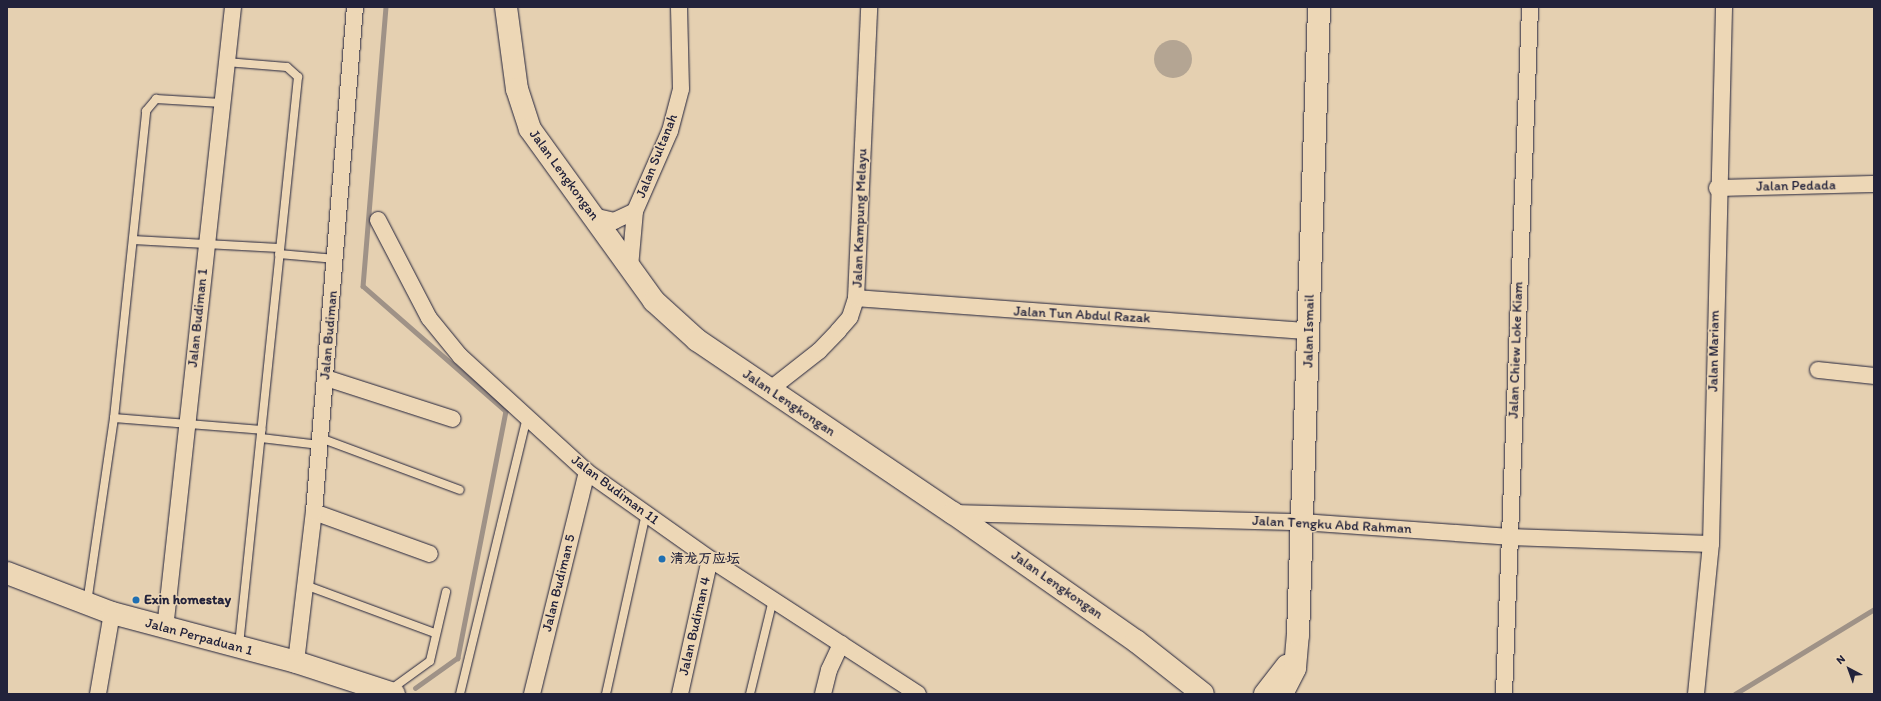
<!DOCTYPE html>
<meta charset="utf-8">
<style>
body{margin:0}
#map{position:relative;width:1881px;height:701px;overflow:hidden;background:#e5d0b1;font-family:Itim,"LXGW WenKai TC",sans-serif}
div>[style]{position:absolute}
.stream>*{height:4.5px;margin:-2.25px;padding:0 2.25px;transform-origin:2.25px;border-radius:2.25px;background:#9f9287}
.building>*{inset:0;background:#b4a593}
.round{border-radius:50%}
.roads{filter:drop-shadow(0 0 1px #22223b) drop-shadow(0 0 1px #22223b)}
.lane>*{height:8px;margin:-4px;padding:0 4px;transform-origin:4px;border-radius:4px;background:#edd7b6}
.street>*{height:16px;margin:-8px;padding:0 8px;transform-origin:8px;border-radius:8px;background:#edd7b6}
.secondary>*{height:22px;margin:-11px;padding:0 11px;transform-origin:11px;border-radius:11px;background:#edd7b6}
.dots>*{width:11px;height:11px;translate:-50% -50%;box-sizing:border-box;border:2px solid #edd7b6;border-radius:50%}
span{translate:-50% -50%;white-space:nowrap;text-align:center;line-height:1.15;-webkit-text-stroke:3px #edd7b6;paint-order:stroke}
.street-label{font-size:14px;color:#22223b}
.poi-label{font-size:14px;color:#22223b;font-weight:700}
.left{translate:0 -50%;text-align:left}
.frame{position:absolute;inset:0;border:8px solid #22223b;pointer-events:none}
.north{position:absolute;left:1829px;top:649px;width:40px;height:40px;-webkit-text-stroke:3px #edd7b6;paint-order:stroke;rotate:319deg;font-size:11px;font-weight:700;line-height:16px;text-align:center;color:#22223b}
.north::after{content:'';display:block;margin:auto;width:14px;height:18px;background:#22223b;clip-path:polygon(50% 0,100% 100%,50% 72%,0 100%)}
</style>
<div id="map">
<div class="stream">
<i style="left:386px;top:7px;width:280px;rotate:94.7deg"></i>
<i style="left:363px;top:286px;width:190px;rotate:41.2deg"></i>
<i style="left:506px;top:411px;width:252px;rotate:101deg"></i>
<i style="left:458px;top:658px;width:52px;rotate:144.5deg"></i>
<i style="left:1735px;top:694px;width:163px;rotate:-31.4deg"></i>
</div>
<div class="building">
<i class="round" style="left:1154px;top:40px;width:38px;height:38px"></i>
</div>
<div class="roads">
<div class="lane">
<i style="left:226px;top:62px;width:61px;rotate:4.7deg"></i>
<i style="left:287px;top:67px;width:15px;rotate:42deg"></i>
<i style="left:298px;top:77px;width:571px;rotate:95.93deg"></i>
<i style="left:133px;top:240px;width:146px;rotate:3.1deg"></i>
<i style="left:279px;top:254px;width:57px;rotate:5deg"></i>
<i style="left:114px;top:418px;width:148px;rotate:4.6deg"></i>
<i style="left:261px;top:438px;width:59px;rotate:6.8deg"></i>
<i style="left:320px;top:438px;width:149px;rotate:20.4deg"></i>
<i style="left:305px;top:585px;width:139px;rotate:20.3deg"></i>
<i style="left:87px;top:603px;width:187px;rotate:-81.7deg"></i>
<i style="left:114px;top:418px;width:309px;rotate:-84deg"></i>
<i style="left:146px;top:111px;width:16px;rotate:-50deg"></i>
<i style="left:156px;top:99px;width:66px;rotate:3.5deg"></i>
<i style="left:390px;top:690px;width:49px;rotate:-35.9deg"></i>
<i style="left:430px;top:661px;width:71px;rotate:-76.9deg"></i>
<i style="left:460px;top:694px;width:285px;rotate:-76.4deg"></i>
<i style="left:606px;top:694px;width:184px;rotate:-77.5deg"></i>
<i style="left:750px;top:694px;width:97px;rotate:-76.3deg"></i>
</div>
<div class="street">
<i style="left:1717px;top:188px;width:157px;rotate:-1.5deg"></i>
<i style="left:593px;top:216px;width:22px;rotate:13deg"></i>
<i style="left:614px;top:221px;width:23px;rotate:-25deg"></i>
<i style="left:635px;top:211px;width:87px;rotate:-66.4deg"></i>
<i style="left:670px;top:131px;width:43px;rotate:-75.3deg"></i>
<i style="left:681px;top:89px;width:82px;rotate:-91.4deg"></i>
<i style="left:378px;top:220px;width:110px;rotate:62.5deg"></i>
<i style="left:429px;top:318px;width:49px;rotate:50.8deg"></i>
<i style="left:460px;top:356px;width:172px;rotate:42.4deg"></i>
<i style="left:587px;top:472px;width:151px;rotate:35.3deg"></i>
<i style="left:710px;top:559px;width:248px;rotate:33deg"></i>
<i style="left:630px;top:267px;width:56px;rotate:-84.9deg"></i>
<i style="left:856px;top:298px;width:453px;rotate:4.2deg"></i>
<i style="left:1818px;top:370px;width:56px;rotate:6.1deg"></i>
<i style="left:326px;top:378px;width:133px;rotate:17.9deg"></i>
<i style="left:768px;top:391px;width:65px;rotate:-38.1deg"></i>
<i style="left:819px;top:351px;width:28px;rotate:-46deg"></i>
<i style="left:838px;top:331px;width:18px;rotate:-49deg"></i>
<i style="left:850px;top:317px;width:20px;rotate:-72deg"></i>
<i style="left:856px;top:298px;width:291px;rotate:-87.4deg"></i>
<i style="left:314px;top:512px;width:123px;rotate:19.9deg"></i>
<i style="left:953px;top:513px;width:349px;rotate:1.5deg"></i>
<i style="left:1302px;top:522px;width:208px;rotate:4.1deg"></i>
<i style="left:1509px;top:537px;width:202px;rotate:2deg"></i>
<i style="left:165px;top:629px;width:626px;rotate:-83.76deg"></i>
<i style="left:296px;top:662px;width:151px;rotate:-83.2deg"></i>
<i style="left:314px;top:512px;width:507px;rotate:-85.36deg"></i>
<i style="left:98px;top:694px;width:82px;rotate:-80.2deg"></i>
<i style="left:532px;top:694px;width:229px;rotate:-76.1deg"></i>
<i style="left:680px;top:694px;width:138px;rotate:-77.5deg"></i>
<i style="left:823px;top:694px;width:25px;rotate:-76deg"></i>
<i style="left:829px;top:670px;width:29px;rotate:-65deg"></i>
<i style="left:1504px;top:694px;width:687px;rotate:-87.83deg"></i>
<i style="left:1696px;top:694px;width:151px;rotate:-84.3deg"></i>
<i style="left:1711px;top:544px;width:537px;rotate:-88.61deg"></i>
</div>
<div class="secondary">
<i style="left:506px;top:7px;width:83px;rotate:82.4deg"></i>
<i style="left:517px;top:89px;width:42px;rotate:72deg"></i>
<i style="left:530px;top:129px;width:212px;rotate:54.2deg"></i>
<i style="left:654px;top:301px;width:58px;rotate:42.2deg"></i>
<i style="left:697px;top:340px;width:309px;rotate:34.1deg"></i>
<i style="left:953px;top:513px;width:223px;rotate:35deg"></i>
<i style="left:1136px;top:641px;width:85px;rotate:38.3deg"></i>
<i style="left:7px;top:573px;width:112px;rotate:20.9deg"></i>
<i style="left:112px;top:613px;width:190px;rotate:14.9deg"></i>
<i style="left:296px;top:662px;width:103px;rotate:18.1deg"></i>
<i style="left:1265px;top:694px;width:36px;rotate:-52deg"></i>
<i style="left:1282px;top:694px;width:29px;rotate:-63deg"></i>
<i style="left:1295px;top:668px;width:33px;rotate:-85deg"></i>
<i style="left:1298px;top:635px;width:628px;rotate:-88.08deg"></i>
</div>
</div>
<div class="dots">
<i style="left:662px;top:559px;background:#1f6fb2"></i>
<i style="left:136px;top:600px;background:#1f6fb2"></i>
</div>
<div class="street-label">
<span style="left:657px;top:156px;rotate:-68deg">Jalan Sultanah</span>
<span style="left:564px;top:175px;rotate:54deg">Jalan Lengkongan</span>
<span style="left:1796px;top:186px;rotate:-1deg">Jalan Pedada</span>
<span style="left:860px;top:218px;rotate:-88deg">Jalan Kampung Melayu</span>
<span style="left:1082px;top:315px;rotate:3deg">Jalan Tun Abdul Razak</span>
<span style="left:198px;top:318px;rotate:-84deg">Jalan Budiman 1</span>
<span style="left:1309px;top:331px;rotate:-89deg">Jalan Ismail</span>
<span style="left:329px;top:335px;rotate:-85deg">Jalan Budiman</span>
<span style="left:1516px;top:350px;rotate:-88deg">Jalan Chiew Loke Kiam</span>
<span style="left:1714px;top:351px;rotate:-89deg">Jalan Mariam</span>
<span style="left:789px;top:403px;rotate:34deg">Jalan Lengkongan</span>
<span style="left:615px;top:490px;rotate:37deg">Jalan Budiman 11</span>
<span style="left:1332px;top:525px;rotate:3deg">Jalan Tengku Abd Rahman</span>
<span style="left:559px;top:583px;rotate:-76deg">Jalan Budiman 5</span>
<span style="left:1057px;top:585px;rotate:35deg">Jalan Lengkongan</span>
<span style="left:695px;top:626px;rotate:-77deg">Jalan Budiman 4</span>
<span style="left:199px;top:637px;rotate:15deg">Jalan Perpaduan 1</span>
</div>
<div class="poi-label">
<span class="left" style="left:670px;top:559px">清龙万应坛</span>
<span class="left" style="left:144px;top:600px">Exin homestay</span>
</div>
<div class="frame"></div>
<div class="north">N</div>
</div>
